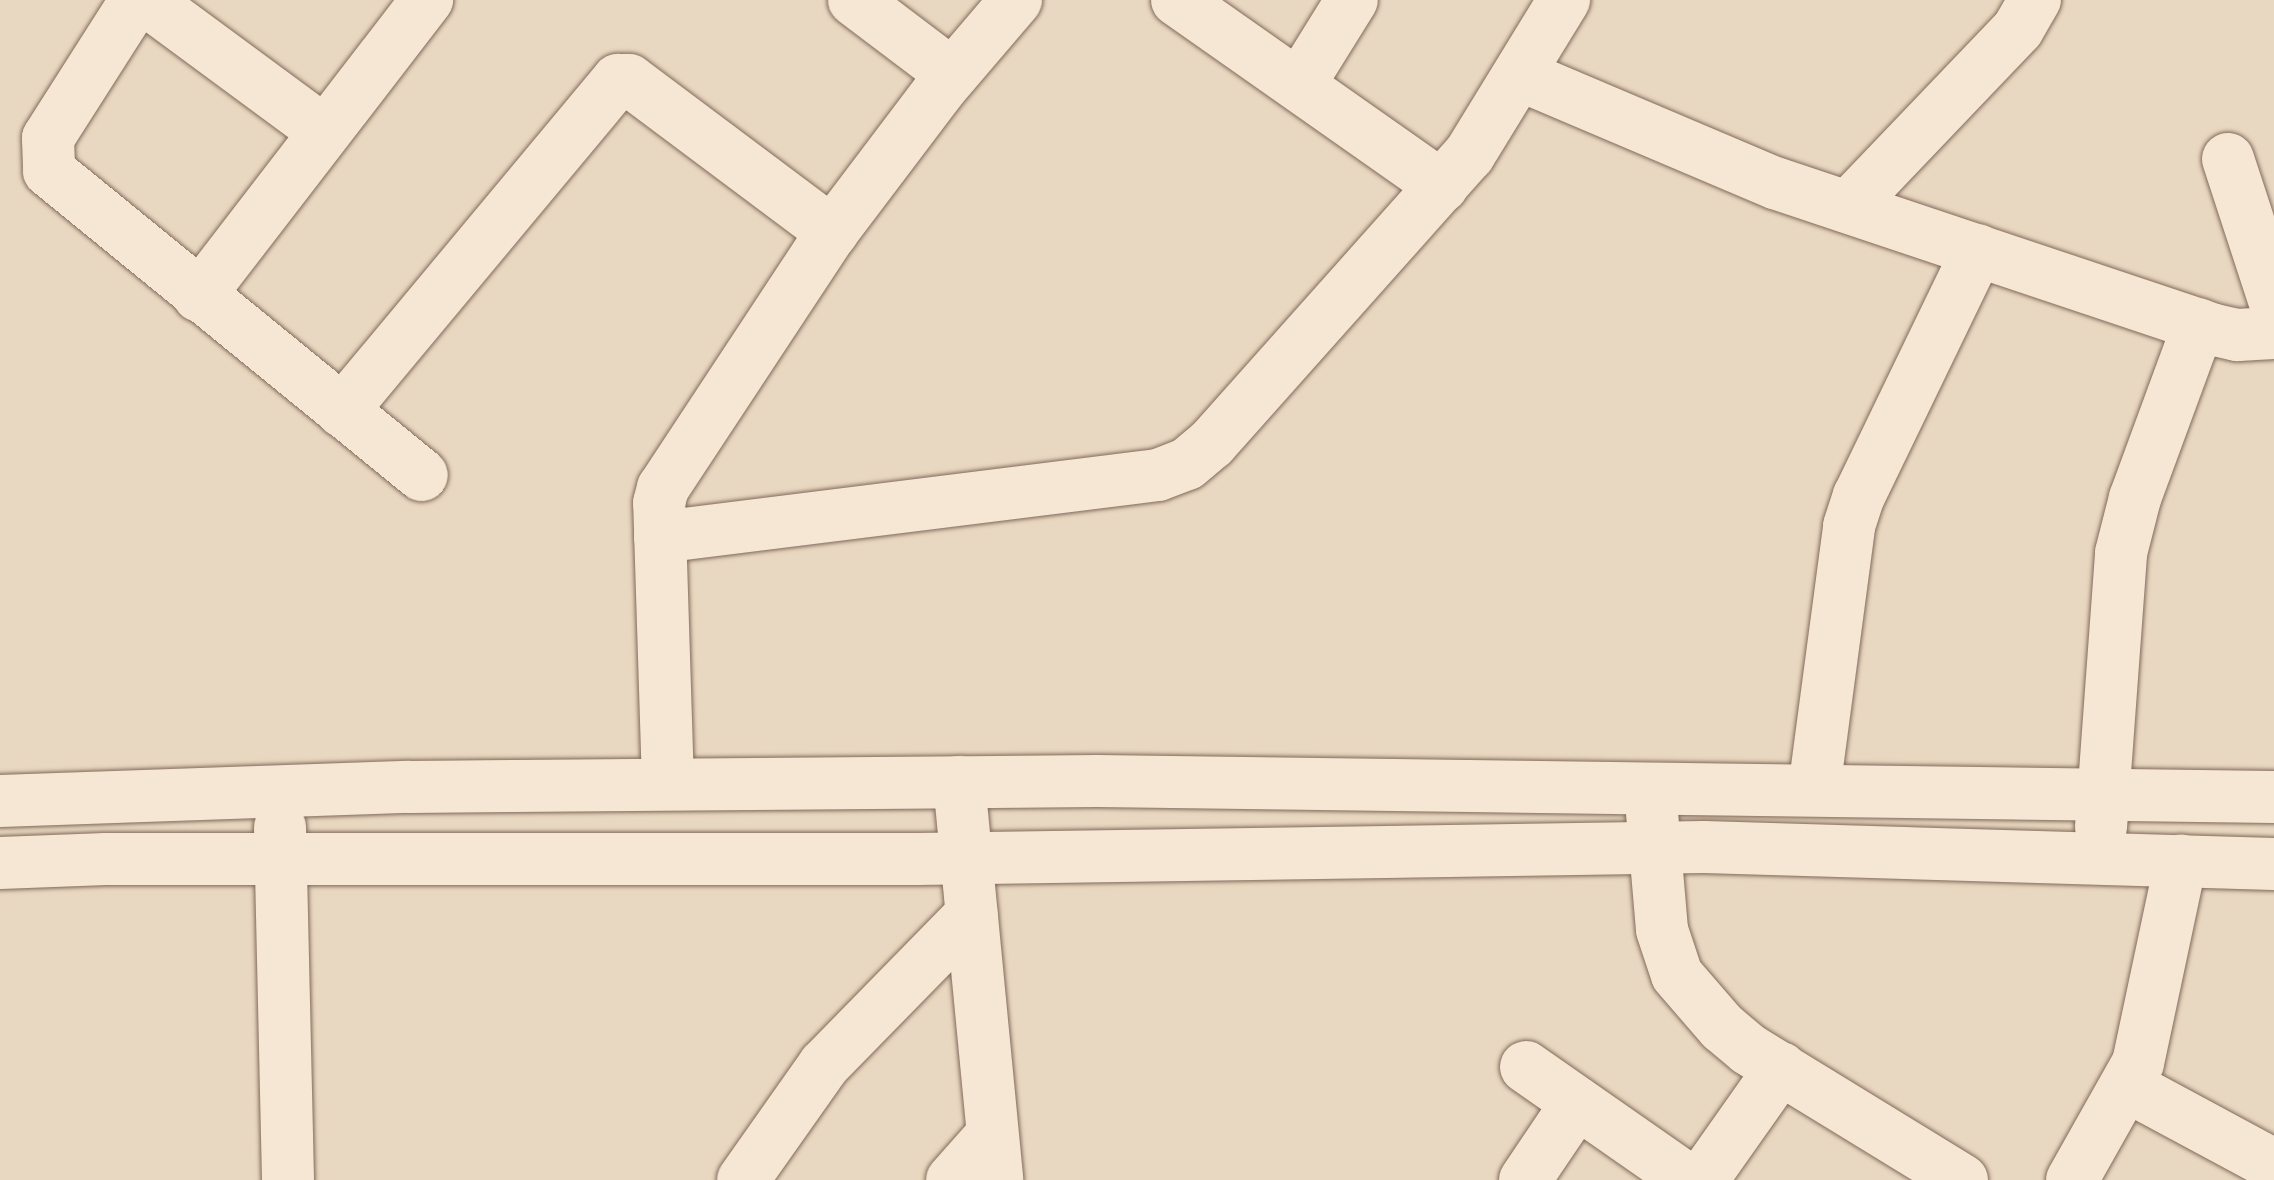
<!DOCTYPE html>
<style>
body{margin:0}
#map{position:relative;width:2274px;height:1180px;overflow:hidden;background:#e9d8c1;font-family:Georgia,serif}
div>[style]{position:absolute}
.roads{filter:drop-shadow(0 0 2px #816a5a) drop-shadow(0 0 2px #816a5a)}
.minor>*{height:52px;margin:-26px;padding:0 26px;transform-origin:26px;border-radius:26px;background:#f5e7d3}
span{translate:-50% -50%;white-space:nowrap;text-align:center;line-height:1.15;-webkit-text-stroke:10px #f1e3d0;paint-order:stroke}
</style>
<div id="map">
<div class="roads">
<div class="minor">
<i style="left:136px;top:0;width:164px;rotate:122.5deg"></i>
<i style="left:48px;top:138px;width:33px;rotate:88deg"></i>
<i style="left:49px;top:171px;width:481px;rotate:39.2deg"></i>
<i style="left:146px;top:0;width:222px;rotate:36.4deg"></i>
<i style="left:854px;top:0;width:123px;rotate:37.1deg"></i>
<i style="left:1177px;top:0;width:324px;rotate:35.1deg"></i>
<i style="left:1520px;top:75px;width:277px;rotate:23deg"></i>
<i style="left:1775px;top:183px;width:464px;rotate:18.5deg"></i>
<i style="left:2215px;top:330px;width:23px;rotate:13deg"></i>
<i style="left:2237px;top:335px;width:37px;rotate:-3deg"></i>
<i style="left:1299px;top:85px;width:100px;rotate:-58.1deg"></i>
<i style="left:2228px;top:159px;width:148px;rotate:71.9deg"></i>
<i style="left:1848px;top:207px;width:246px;rotate:-46.3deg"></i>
<i style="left:2018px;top:29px;width:34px;rotate:-60deg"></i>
<i style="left:199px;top:296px;width:374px;rotate:-52.4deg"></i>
<i style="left:342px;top:411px;width:431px;rotate:-50.2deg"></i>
<i style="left:618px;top:80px;width:11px"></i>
<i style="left:629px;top:80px;width:254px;rotate:36.8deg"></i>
<i style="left:660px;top:537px;width:502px;rotate:-7.1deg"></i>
<i style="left:1158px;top:475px;width:31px;rotate:-21deg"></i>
<i style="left:1187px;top:464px;width:33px;rotate:-40deg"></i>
<i style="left:1212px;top:443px;width:386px;rotate:-48.3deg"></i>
<i style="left:1469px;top:155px;width:182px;rotate:-58.5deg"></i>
<i style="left:959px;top:782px;width:400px;rotate:84.5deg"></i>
<i style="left:668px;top:784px;width:281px;rotate:-91.8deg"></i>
<i style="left:659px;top:503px;width:16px;rotate:-75deg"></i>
<i style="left:663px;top:488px;width:307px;rotate:-56.6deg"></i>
<i style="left:832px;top:232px;width:179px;rotate:-52.9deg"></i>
<i style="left:940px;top:89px;width:117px;rotate:-49.5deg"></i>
<i style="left:1814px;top:790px;width:266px;rotate:-82.4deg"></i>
<i style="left:1849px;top:526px;width:32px;rotate:-72deg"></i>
<i style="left:1859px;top:496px;width:273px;rotate:-64.2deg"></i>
<i style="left:0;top:801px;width:409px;rotate:-2deg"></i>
<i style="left:409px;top:787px;width:688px;rotate:-0.5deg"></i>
<i style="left:1097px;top:781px;width:1177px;rotate:0.78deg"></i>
<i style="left:1652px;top:813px;width:117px;rotate:85.1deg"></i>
<i style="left:1662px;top:930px;width:47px;rotate:71.6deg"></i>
<i style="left:1677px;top:975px;width:69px;rotate:49.1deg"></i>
<i style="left:1722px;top:1027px;width:34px;rotate:40deg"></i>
<i style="left:1748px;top:1049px;width:251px;rotate:31.5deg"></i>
<i style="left:280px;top:827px;width:353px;rotate:88.7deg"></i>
<i style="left:2101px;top:827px;width:275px;rotate:-85.8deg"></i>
<i style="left:2121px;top:553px;width:57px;rotate:-75.7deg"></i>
<i style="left:2135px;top:498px;width:185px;rotate:-69.8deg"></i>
<i style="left:0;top:863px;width:106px;rotate:-2.2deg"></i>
<i style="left:106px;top:859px;width:812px"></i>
<i style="left:918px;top:859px;width:786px;rotate:-0.87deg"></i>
<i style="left:1704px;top:847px;width:570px;rotate:1.71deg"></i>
<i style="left:1526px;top:1067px;width:198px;rotate:34.9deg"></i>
<i style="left:2127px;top:1086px;width:167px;rotate:28.3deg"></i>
<i style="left:743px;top:1180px;width:141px;rotate:-54.8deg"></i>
<i style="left:824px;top:1065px;width:211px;rotate:-45.6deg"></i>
<i style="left:952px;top:1180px;width:60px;rotate:-48.4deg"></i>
<i style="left:1525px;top:1180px;width:93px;rotate:-56deg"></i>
<i style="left:1702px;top:1180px;width:137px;rotate:-54.8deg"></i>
<i style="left:2072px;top:1180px;width:134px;rotate:-60.6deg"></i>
<i style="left:2138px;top:1063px;width:207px;rotate:-78deg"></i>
</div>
</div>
</div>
